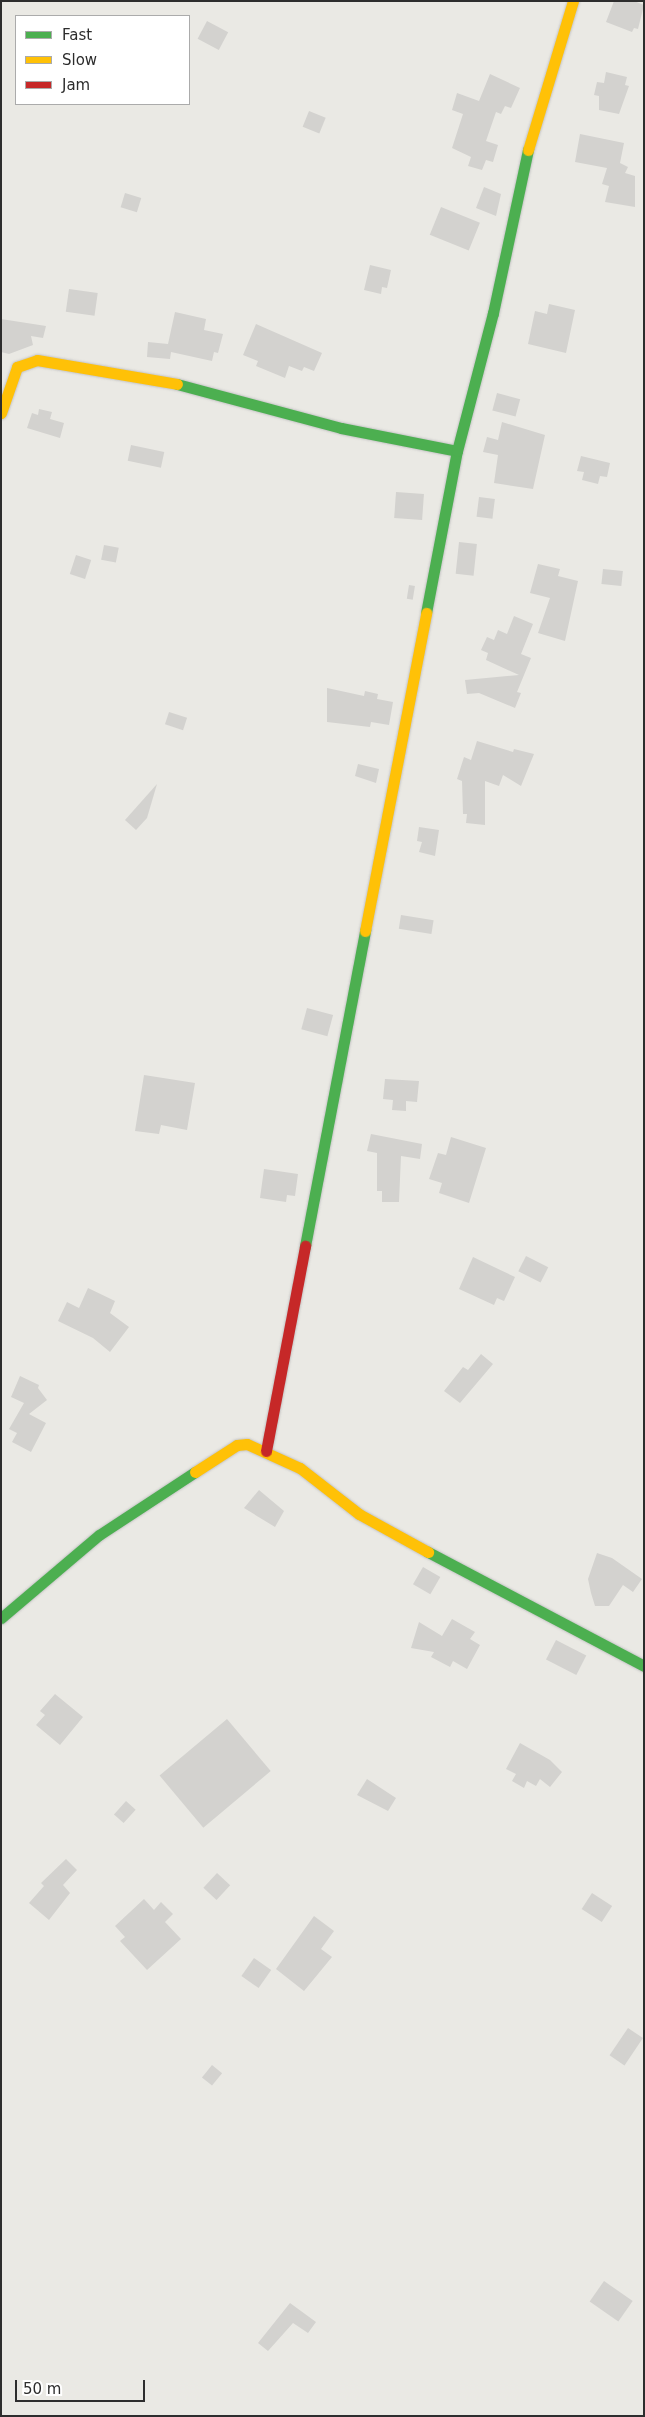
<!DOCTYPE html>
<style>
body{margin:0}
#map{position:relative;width:645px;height:2417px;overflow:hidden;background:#eae9e4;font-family:"DejaVu Sans",sans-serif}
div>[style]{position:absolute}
.building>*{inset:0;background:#d3d2cf;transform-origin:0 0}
.roads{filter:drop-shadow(0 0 1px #c4c4c4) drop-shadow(0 0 1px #c4c4c4)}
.fast>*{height:11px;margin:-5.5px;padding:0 5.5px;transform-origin:5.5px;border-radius:5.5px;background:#4caf50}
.slow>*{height:11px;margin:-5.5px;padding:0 5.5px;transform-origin:5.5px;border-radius:5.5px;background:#ffc107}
.jam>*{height:11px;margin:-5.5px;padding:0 5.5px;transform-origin:5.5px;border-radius:5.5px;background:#c62828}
span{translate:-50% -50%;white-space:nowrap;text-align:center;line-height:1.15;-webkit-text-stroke:4px #fff;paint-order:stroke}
.frame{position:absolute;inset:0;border:2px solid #2d2d2d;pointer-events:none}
.legend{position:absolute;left:15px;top:15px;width:175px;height:90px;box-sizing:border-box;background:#fff;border:1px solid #ababab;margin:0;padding:6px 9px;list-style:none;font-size:15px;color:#2d2d2d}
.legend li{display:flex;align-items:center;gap:10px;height:25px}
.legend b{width:25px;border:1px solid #ababab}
.scale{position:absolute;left:15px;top:2380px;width:130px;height:22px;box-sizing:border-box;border:2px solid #2d2d2d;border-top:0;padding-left:6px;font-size:15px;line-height:18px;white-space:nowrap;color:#2d2d2d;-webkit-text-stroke:4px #fff;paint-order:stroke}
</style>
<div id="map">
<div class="building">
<i style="clip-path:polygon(614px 1px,634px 1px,644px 5px,638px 29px,634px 28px,632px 32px,606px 22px)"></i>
<i style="left:207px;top:21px;width:24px;height:20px;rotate:28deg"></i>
<i style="clip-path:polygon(606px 72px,627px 77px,625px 85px,629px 86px,619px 114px,599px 110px,599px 96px,594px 95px,597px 82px,604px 83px)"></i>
<i style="clip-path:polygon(490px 74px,520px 88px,511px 108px,505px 106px,501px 114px,496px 112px,486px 141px,498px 145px,493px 162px,486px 160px,482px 170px,468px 166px,471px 157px,452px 148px,463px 114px,452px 110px,457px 93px,479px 101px)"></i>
<i style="left:309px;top:111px;width:18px;height:17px;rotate:22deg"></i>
<i style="clip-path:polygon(580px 134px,624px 143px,620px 163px,628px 167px,625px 173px,635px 176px,635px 207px,605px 202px,609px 186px,602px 184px,607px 168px,575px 162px)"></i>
<i style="clip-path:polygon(484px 187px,501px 194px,496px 216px,476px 208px)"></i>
<i style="left:125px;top:193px;width:17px;height:15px;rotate:17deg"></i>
<i style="left:441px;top:207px;width:42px;height:30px;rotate:22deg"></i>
<i style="clip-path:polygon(370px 265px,391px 270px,387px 288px,382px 287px,381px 294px,364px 290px)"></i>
<i style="left:69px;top:289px;width:29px;height:23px;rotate:8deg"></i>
<i style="clip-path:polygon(549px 304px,575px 310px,566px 353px,528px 344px,535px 311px,547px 314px)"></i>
<i style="clip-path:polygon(175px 312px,206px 319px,204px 330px,223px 334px,218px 353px,214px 352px,212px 361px,171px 352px,170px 359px,147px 357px,148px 342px,168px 344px)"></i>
<i style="clip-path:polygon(1px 319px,46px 326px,43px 338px,31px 336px,33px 345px,9px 354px,1px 352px)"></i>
<i style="clip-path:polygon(256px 324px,322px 353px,314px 371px,304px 367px,302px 371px,289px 366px,285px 378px,256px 366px,258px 361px,243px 355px)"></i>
<i style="left:497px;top:393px;width:24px;height:18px;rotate:15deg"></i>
<i style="clip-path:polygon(39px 409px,52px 412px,50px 419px,64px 423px,60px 438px,27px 428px,32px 413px,38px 415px)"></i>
<i style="clip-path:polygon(502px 422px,545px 435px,533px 489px,494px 483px,498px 455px,483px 452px,487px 437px,498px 440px)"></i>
<i style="left:131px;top:445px;width:34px;height:16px;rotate:12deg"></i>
<i style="clip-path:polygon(581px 456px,610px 463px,607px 477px,600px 476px,598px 484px,582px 480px,584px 472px,577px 471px)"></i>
<i style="left:396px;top:492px;width:28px;height:26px;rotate:4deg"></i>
<i style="left:479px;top:497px;width:16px;height:20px;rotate:7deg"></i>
<i style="left:459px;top:542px;width:18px;height:32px;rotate:6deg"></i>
<i style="left:104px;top:545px;width:15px;height:15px;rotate:11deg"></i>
<i style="left:76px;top:555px;width:16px;height:20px;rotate:18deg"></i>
<i style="clip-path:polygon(538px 564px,560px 569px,558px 576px,578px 581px,565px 641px,538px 633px,550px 598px,530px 593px)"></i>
<i style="left:603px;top:569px;width:20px;height:15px;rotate:6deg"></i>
<i style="left:409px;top:585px;width:6px;height:14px;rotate:9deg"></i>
<i style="clip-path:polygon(514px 616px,533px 624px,521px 654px,531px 658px,517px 692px,521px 693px,515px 708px,479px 693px,467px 694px,465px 680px,519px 675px,486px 660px,488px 653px,481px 650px,487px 637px,494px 640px,498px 630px,507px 634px)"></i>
<i style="clip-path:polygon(327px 688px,364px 696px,365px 691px,378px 694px,377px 699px,393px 702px,389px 725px,371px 722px,370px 727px,327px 722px)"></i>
<i style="left:169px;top:712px;width:19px;height:13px;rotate:18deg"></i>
<i style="clip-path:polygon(477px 741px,513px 752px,514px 749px,534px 754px,521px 786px,503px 775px,499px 786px,485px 781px,485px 825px,466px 823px,467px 814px,463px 814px,462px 781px,457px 779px,464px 757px,471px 760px)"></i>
<i style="clip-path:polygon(358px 764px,379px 769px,376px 783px,355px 776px)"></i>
<i style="clip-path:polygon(157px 784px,147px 818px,136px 830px,125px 820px)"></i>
<i style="clip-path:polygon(419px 827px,439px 830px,435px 856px,419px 852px,422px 842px,417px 841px)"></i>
<i style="left:401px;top:915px;width:33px;height:14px;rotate:9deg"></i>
<i style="left:307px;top:1008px;width:27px;height:22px;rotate:15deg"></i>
<i style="clip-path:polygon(144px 1075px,195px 1083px,187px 1130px,161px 1125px,159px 1134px,135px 1131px)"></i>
<i style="clip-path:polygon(385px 1079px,419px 1081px,417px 1102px,406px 1101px,406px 1111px,392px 1110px,393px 1100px,383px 1099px)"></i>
<i style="clip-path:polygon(371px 1134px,422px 1144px,420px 1159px,401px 1156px,399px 1202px,382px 1202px,382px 1191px,377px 1191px,377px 1153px,367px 1151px)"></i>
<i style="clip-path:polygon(451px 1137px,486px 1148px,469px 1203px,439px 1193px,442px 1183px,429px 1179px,438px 1153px,446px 1155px)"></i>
<i style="clip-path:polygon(264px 1169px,298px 1174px,295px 1196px,287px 1195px,286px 1202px,260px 1198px)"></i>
<i style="left:526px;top:1256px;width:25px;height:17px;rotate:27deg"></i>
<i style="clip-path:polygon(473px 1257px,515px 1277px,504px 1301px,497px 1298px,494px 1305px,459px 1289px)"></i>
<i style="clip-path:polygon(88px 1288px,115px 1301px,110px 1313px,129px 1327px,110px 1352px,93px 1338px,58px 1321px,67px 1302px,79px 1308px)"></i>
<i style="clip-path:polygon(481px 1354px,493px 1364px,460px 1403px,444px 1391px,463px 1367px,468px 1370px)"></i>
<i style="clip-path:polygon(20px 1376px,39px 1385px,38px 1388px,47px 1400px,29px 1414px,46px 1423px,31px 1452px,12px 1442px,17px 1433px,9px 1429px,24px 1403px,11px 1397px)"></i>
<i style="clip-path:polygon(259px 1490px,284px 1511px,275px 1527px,244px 1508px)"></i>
<i style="clip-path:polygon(597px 1553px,612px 1558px,642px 1579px,633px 1592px,623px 1585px,609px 1606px,595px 1606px,591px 1593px,588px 1579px)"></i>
<i style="left:423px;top:1567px;width:20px;height:20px;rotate:30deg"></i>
<i style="clip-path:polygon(452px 1619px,475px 1632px,470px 1639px,480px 1645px,467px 1669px,453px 1661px,450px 1667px,431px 1657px,434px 1652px,411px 1648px,419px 1622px,442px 1636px)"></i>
<i style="left:556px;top:1640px;width:34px;height:22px;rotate:27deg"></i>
<i style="clip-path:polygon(55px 1694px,83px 1717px,60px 1745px,36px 1725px,45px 1715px,40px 1711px)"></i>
<i style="left:227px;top:1719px;width:68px;height:88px;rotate:50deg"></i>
<i style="clip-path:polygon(520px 1743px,550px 1760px,562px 1772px,550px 1787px,540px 1779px,536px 1786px,527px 1781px,524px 1788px,512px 1781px,516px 1774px,506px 1769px)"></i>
<i style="clip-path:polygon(367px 1779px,396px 1798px,388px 1811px,357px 1795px)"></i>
<i style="left:126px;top:1801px;width:13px;height:18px;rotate:42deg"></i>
<i style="clip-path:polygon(66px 1859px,77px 1870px,63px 1885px,70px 1893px,49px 1920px,29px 1903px,44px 1886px,41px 1883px)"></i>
<i style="left:217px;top:1873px;width:18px;height:20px;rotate:43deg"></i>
<i style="left:592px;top:1893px;width:24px;height:19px;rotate:33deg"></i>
<i style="clip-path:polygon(144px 1899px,154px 1910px,161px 1902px,173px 1914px,165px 1922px,181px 1939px,147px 1970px,120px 1941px,125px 1937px,115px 1926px)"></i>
<i style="clip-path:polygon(314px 1916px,334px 1931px,321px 1949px,332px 1957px,304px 1991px,276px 1969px)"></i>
<i style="left:254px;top:1958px;width:21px;height:22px;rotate:35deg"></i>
<i style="left:628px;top:2028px;width:18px;height:33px;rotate:34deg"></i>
<i style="left:212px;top:2065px;width:13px;height:16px;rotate:39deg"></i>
<i style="left:604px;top:2281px;width:35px;height:25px;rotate:35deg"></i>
<i style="clip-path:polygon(290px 2303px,316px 2322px,308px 2333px,293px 2323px,268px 2351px,258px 2343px)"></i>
</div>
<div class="roads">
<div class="fast">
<i style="left:177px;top:384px;width:170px;rotate:15deg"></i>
<i style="left:341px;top:428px;width:118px;rotate:11.2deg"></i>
<i style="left:426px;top:613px;width:165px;rotate:-79.2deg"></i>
<i style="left:457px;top:451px;width:143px;rotate:-75.4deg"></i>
<i style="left:493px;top:313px;width:167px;rotate:-77.9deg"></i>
<i style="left:305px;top:1246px;width:321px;rotate:-79.2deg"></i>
<i style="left:428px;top:1552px;width:244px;rotate:27.8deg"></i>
<i style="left:1px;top:1618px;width:128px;rotate:-40.3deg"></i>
<i style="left:99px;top:1535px;width:115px;rotate:-33.3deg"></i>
</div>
<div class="slow">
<i style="left:528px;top:150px;width:156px;rotate:-73.2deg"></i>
<i style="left:1px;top:413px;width:49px;rotate:-70.8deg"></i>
<i style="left:17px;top:367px;width:21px;rotate:-19deg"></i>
<i style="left:37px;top:360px;width:142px;rotate:9.7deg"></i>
<i style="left:365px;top:931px;width:324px;rotate:-79.1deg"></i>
<i style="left:195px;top:1472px;width:50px;rotate:-32.7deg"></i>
<i style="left:237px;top:1445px;width:10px;rotate:-6deg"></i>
<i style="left:247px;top:1444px;width:58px;rotate:24.4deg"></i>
<i style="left:300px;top:1468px;width:75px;rotate:37.9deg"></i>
<i style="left:359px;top:1514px;width:79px;rotate:28.8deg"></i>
</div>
<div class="jam">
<i style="left:266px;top:1451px;width:209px;rotate:-79.2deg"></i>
</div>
</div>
<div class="frame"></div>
<ul class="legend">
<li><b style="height:6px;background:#4caf50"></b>Fast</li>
<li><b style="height:6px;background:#ffc107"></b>Slow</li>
<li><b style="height:6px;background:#c62828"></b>Jam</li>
</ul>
<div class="scale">50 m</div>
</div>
